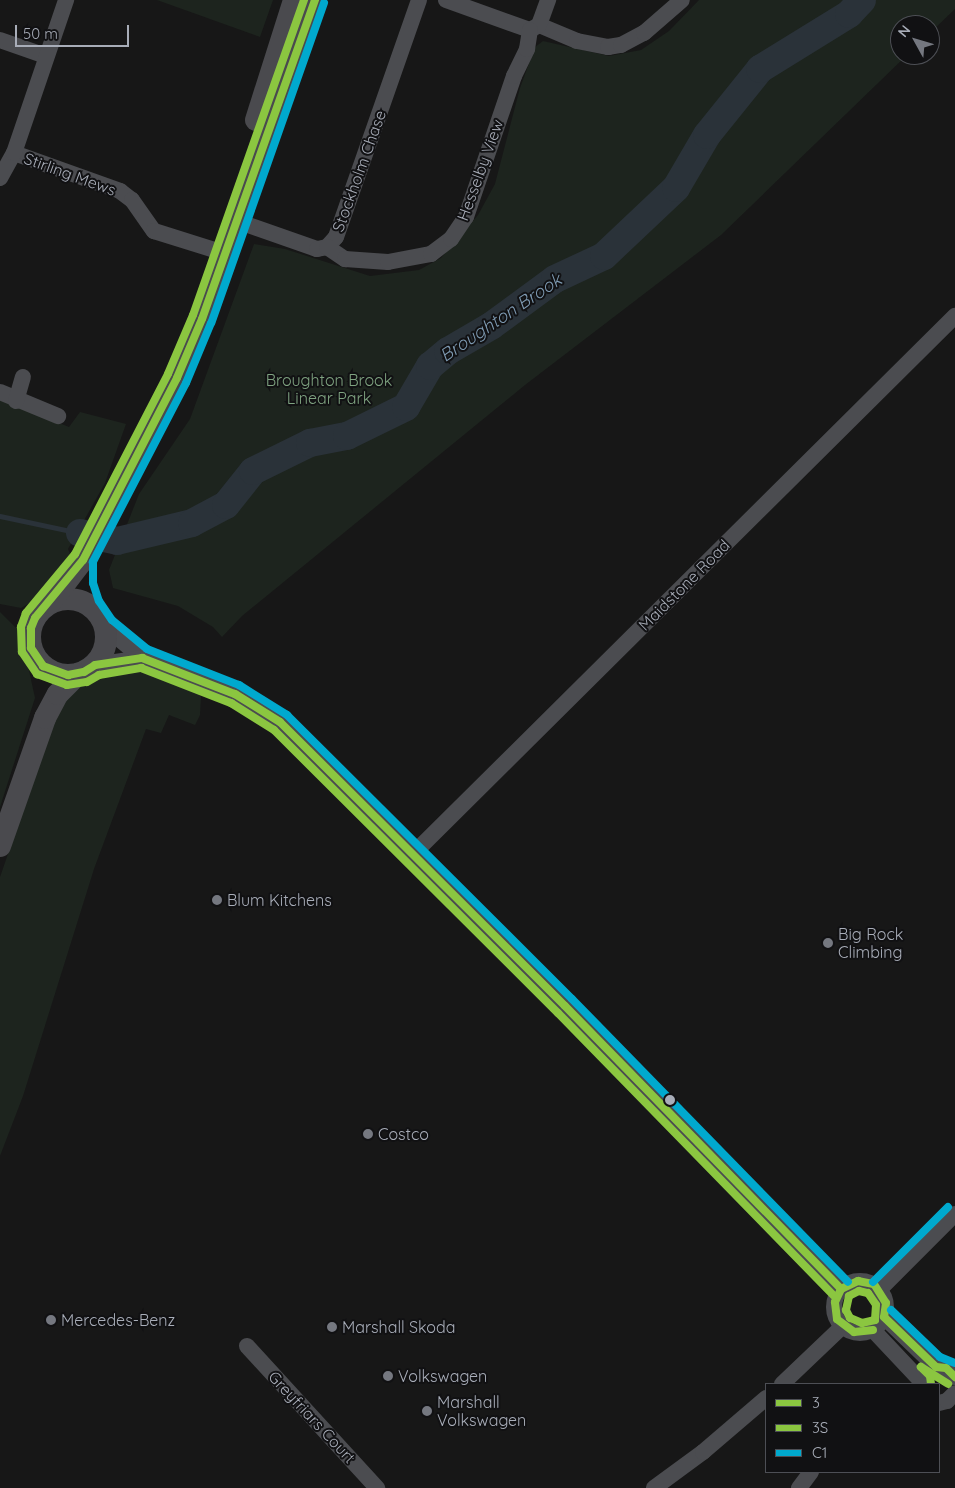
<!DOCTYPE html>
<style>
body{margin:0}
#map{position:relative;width:955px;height:1488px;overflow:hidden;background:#171717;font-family:Quicksand,sans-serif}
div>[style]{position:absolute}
.green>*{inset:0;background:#1d241e}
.stream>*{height:4.5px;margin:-2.25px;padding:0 2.25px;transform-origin:2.25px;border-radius:2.25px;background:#2a3239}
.river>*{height:28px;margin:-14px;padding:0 14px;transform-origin:14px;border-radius:14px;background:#2a3239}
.street>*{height:16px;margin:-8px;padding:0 8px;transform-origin:8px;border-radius:8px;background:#4b4c50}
.street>.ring{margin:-8px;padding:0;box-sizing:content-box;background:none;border:16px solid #4b4c50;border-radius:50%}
.secondary>*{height:22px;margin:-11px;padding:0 11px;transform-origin:11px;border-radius:11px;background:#4a4a4e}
.secondary>.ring{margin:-11px;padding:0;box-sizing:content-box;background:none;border:22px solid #4a4a4e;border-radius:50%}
.bus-1>*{height:8px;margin:-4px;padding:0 4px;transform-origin:4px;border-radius:4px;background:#8bc640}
.bus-2>*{height:8px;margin:-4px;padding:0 4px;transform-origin:4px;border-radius:4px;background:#8bc640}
.bus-3>*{height:8px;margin:-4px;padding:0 4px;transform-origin:4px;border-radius:4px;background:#00a9ce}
.dots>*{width:14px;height:14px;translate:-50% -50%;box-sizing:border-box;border:2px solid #111113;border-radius:50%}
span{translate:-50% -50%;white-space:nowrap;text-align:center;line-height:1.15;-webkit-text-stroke:4px #111113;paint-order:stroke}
.street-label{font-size:16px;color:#a8adb8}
.park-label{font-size:16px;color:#7fa381}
.poi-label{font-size:16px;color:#a8adb8}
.left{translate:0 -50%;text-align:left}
.water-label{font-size:18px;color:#7f9bb3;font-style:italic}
.legend{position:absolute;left:765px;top:1383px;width:175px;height:90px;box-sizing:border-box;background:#111113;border:1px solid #4d4f55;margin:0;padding:6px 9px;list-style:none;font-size:15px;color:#a8adb8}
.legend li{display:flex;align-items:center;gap:10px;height:25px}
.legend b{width:25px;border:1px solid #4d4f55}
.north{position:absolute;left:890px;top:15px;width:50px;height:50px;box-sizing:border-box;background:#111113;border:1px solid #4d4f55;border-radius:50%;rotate:309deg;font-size:14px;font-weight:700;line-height:20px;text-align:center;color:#a8adb8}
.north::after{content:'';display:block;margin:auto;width:18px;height:22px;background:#757880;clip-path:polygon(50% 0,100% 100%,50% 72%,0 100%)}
.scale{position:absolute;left:15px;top:25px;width:114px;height:22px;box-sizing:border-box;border:2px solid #a8adb8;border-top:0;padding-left:6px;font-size:15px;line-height:18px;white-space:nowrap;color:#a8adb8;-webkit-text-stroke:4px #111113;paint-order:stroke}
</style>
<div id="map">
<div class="green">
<i style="clip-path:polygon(157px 0,273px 0,260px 37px)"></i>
<i style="clip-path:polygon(699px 0,955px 0,955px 9px,930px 33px,930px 25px,900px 25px,900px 55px,907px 55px,721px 235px,525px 385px,242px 616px,222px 637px,213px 627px,178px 606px,113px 588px,109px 570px,139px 494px,190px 419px,254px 244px,285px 249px,370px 276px,419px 270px,441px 258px,478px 215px,495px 184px,520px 88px,535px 47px,543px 41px,609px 56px,641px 50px,669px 31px)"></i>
<i style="clip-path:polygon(0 399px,69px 427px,80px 412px,126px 424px,105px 483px,68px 549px,72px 558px,52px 585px,37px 599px,21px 608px,0 604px)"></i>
<i style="clip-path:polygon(0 612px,21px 633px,35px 698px,0 807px)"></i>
<i style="clip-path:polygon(128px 670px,155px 672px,193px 685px,201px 697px,200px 715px,195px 725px,169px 715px,161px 733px,146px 729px,94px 869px,23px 1096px,0 1156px,0 877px,59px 707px,78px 685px,104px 673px)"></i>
</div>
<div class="stream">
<i style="left:0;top:516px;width:82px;rotate:12deg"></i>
</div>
<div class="river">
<i style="left:80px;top:533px;width:38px;rotate:12deg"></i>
<i style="left:117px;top:541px;width:77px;rotate:-13.5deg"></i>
<i style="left:192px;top:523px;width:38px;rotate:-28deg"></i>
<i style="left:226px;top:505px;width:43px;rotate:-51.5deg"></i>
<i style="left:253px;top:471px;width:64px;rotate:-26.2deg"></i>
<i style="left:310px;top:443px;width:38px;rotate:-11deg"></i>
<i style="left:347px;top:436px;width:66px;rotate:-26.2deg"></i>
<i style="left:406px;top:407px;width:48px;rotate:-59.7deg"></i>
<i style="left:430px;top:366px;width:23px;rotate:-40deg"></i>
<i style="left:448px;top:351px;width:50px;rotate:-30.2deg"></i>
<i style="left:491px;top:326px;width:79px;rotate:-36.3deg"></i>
<i style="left:555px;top:279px;width:54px;rotate:-25.1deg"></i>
<i style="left:604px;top:256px;width:99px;rotate:-43.4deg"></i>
<i style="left:676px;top:188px;width:61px;rotate:-59.7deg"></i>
<i style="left:707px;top:135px;width:85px;rotate:-51.2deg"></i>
<i style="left:760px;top:69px;width:105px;rotate:-31.7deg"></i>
<i style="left:849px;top:14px;width:19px;rotate:-47deg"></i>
</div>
<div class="street">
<i style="left:446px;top:0;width:89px;rotate:19.7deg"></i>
<i style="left:530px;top:30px;width:10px;rotate:-29deg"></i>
<i style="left:539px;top:25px;width:41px;rotate:22.8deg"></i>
<i style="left:577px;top:41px;width:32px;rotate:11deg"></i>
<i style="left:608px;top:47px;width:13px;rotate:-9deg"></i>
<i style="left:621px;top:45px;width:26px;rotate:-28deg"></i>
<i style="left:644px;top:33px;width:50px;rotate:-41deg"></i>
<i style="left:539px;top:25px;width:27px;rotate:-70deg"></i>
<i style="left:0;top:40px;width:49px;rotate:19.2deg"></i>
<i style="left:14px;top:153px;width:113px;rotate:19.7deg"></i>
<i style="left:120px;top:191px;width:15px;rotate:37deg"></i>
<i style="left:132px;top:200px;width:38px;rotate:55deg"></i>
<i style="left:154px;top:231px;width:73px;rotate:17.4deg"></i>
<i style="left:0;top:178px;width:29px;rotate:-61deg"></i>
<i style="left:14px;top:153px;width:162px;rotate:-71.2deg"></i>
<i style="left:234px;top:220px;width:88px;rotate:19.3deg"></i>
<i style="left:317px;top:249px;width:10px;rotate:-11deg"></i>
<i style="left:327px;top:247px;width:13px;rotate:-48deg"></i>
<i style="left:336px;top:237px;width:251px;rotate:-70.7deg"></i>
<i style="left:327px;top:247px;width:22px;rotate:34deg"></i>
<i style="left:345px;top:259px;width:43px;rotate:4deg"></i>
<i style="left:388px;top:262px;width:44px;rotate:-10.5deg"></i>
<i style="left:431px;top:254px;width:25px;rotate:-37deg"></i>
<i style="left:451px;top:239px;width:27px;rotate:-56deg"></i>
<i style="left:466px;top:217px;width:149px;rotate:-71.2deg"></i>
<i style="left:514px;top:76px;width:30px;rotate:-64deg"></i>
<i style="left:527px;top:49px;width:19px;rotate:-81deg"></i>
<i style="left:0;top:392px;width:63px;rotate:22.5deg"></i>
<i style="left:16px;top:401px;width:25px;rotate:-74deg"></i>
<i style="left:105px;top:627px;width:48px;rotate:40deg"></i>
<i style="left:142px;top:658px;width:100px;rotate:21.2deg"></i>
<i style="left:235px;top:694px;width:53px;rotate:31.9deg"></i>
<i style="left:280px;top:722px;width:402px;rotate:44.9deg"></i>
<i style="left:565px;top:1006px;width:395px;rotate:45.7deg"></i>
<i style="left:95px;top:665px;width:48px;rotate:-8.5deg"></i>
<i style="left:413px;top:854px;width:764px;rotate:-44.79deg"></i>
<i class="ring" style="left:834px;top:1281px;width:36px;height:36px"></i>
<i style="left:880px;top:1289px;width:106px;rotate:-45deg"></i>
<i style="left:884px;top:1317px;width:72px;rotate:43.9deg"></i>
<i style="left:873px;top:1330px;width:70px;rotate:46.7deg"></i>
<i style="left:247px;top:1346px;width:193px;rotate:47.5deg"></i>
<i style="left:927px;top:1371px;width:15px;rotate:-16deg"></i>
<i style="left:941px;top:1367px;width:17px;rotate:36deg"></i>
<i style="left:782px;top:1384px;width:84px;rotate:-43.6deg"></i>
<i style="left:939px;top:1403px;width:8px;rotate:-14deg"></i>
<i style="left:947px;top:1401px;width:11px;rotate:-45deg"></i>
<i style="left:654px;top:1488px;width:61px;rotate:-36.3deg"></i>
<i style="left:703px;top:1452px;width:83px;rotate:-40.6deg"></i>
<i style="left:799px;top:1488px;width:20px;rotate:-53deg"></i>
</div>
<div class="secondary">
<i style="left:256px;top:120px;width:126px;rotate:-72.4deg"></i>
<i class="ring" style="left:30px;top:599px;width:54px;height:54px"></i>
<i style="left:50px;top:603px;width:54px;rotate:-52.5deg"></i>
<i style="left:83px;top:560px;width:205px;rotate:-62.7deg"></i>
<i style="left:177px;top:378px;width:64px;rotate:-67deg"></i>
<i style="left:202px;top:319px;width:338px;rotate:-70.5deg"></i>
<i style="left:0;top:846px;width:136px;rotate:-70.6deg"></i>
<i style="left:45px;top:718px;width:27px;rotate:-62deg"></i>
<i style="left:58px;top:694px;width:28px;rotate:-45deg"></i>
</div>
<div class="bus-1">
<i style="left:315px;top:0;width:338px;rotate:109.5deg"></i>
<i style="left:202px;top:319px;width:64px;rotate:113deg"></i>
<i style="left:177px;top:378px;width:205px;rotate:117.3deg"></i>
<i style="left:83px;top:560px;width:75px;rotate:129.6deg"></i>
<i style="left:35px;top:618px;width:11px;rotate:112deg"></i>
<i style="left:31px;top:628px;width:20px;rotate:90deg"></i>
<i style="left:31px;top:648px;width:22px;rotate:56deg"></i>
<i style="left:43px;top:666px;width:27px;rotate:20deg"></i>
<i style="left:68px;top:675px;width:16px;rotate:-11deg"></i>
<i style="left:84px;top:672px;width:13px;rotate:-32deg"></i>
<i style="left:95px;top:665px;width:48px;rotate:-8.5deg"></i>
<i style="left:142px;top:658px;width:100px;rotate:21.2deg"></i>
<i style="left:235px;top:694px;width:53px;rotate:31.9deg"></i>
<i style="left:280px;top:722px;width:402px;rotate:44.9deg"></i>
<i style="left:565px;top:1006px;width:395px;rotate:45.7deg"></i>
<i style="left:884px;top:1317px;width:72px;rotate:43.9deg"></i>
<i style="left:936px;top:1367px;width:10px;rotate:6deg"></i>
<i style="left:946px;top:1368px;width:13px;rotate:45deg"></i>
<i style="left:873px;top:1330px;width:19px;rotate:174deg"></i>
<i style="left:854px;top:1332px;width:21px;rotate:-143deg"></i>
<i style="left:837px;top:1319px;width:17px;rotate:-97deg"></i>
<i style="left:835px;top:1302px;width:14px;rotate:-65deg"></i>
<i style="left:841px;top:1289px;width:19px;rotate:-25deg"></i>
<i style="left:858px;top:1281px;width:16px;rotate:11deg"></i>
<i style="left:874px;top:1284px;width:22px;rotate:58deg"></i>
<i style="left:886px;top:1303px;width:14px;rotate:98deg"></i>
</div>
<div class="bus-2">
<i style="left:304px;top:0;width:334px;rotate:109.4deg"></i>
<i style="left:193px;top:315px;width:64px;rotate:113deg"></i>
<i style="left:168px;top:374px;width:203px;rotate:117.3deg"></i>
<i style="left:75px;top:554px;width:77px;rotate:129.7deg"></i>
<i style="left:26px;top:613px;width:15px;rotate:110deg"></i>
<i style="left:21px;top:627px;width:25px;rotate:88deg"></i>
<i style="left:22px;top:652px;width:27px;rotate:56deg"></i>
<i style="left:37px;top:674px;width:32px;rotate:20deg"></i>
<i style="left:67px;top:685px;width:20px;rotate:-9deg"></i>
<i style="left:87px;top:682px;width:14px;rotate:-30deg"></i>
<i style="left:99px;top:675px;width:43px;rotate:-9.5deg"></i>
<i style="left:141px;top:668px;width:97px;rotate:21.3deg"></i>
<i style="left:231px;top:703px;width:51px;rotate:32.1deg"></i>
<i style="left:274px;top:730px;width:401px;rotate:44.9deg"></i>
<i style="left:558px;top:1013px;width:395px;rotate:45.7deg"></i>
<i style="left:859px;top:1291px;width:9px;rotate:13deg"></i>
<i style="left:868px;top:1293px;width:14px;rotate:56deg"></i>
<i style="left:876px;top:1305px;width:15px;rotate:94deg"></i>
<i style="left:875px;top:1320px;width:13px;rotate:167deg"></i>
<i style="left:862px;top:1323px;width:13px;rotate:-157deg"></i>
<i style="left:850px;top:1318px;width:9px;rotate:-117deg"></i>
<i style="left:846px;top:1310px;width:14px;rotate:-78deg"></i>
<i style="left:849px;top:1296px;width:11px;rotate:-27deg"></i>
<i style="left:931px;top:1384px;width:8px;rotate:-97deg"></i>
<i style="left:930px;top:1376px;width:13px;rotate:-135deg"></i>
<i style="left:921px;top:1367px;width:32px;rotate:32deg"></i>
</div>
<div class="bus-3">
<i style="left:324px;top:3px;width:339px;rotate:109.4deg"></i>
<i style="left:211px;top:323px;width:65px;rotate:112.6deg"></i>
<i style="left:186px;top:383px;width:202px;rotate:117.5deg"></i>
<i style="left:93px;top:562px;width:21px;rotate:90deg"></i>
<i style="left:93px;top:583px;width:19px;rotate:72deg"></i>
<i style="left:99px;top:601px;width:23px;rotate:56deg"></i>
<i style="left:112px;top:620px;width:45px;rotate:39.6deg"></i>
<i style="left:147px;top:649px;width:99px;rotate:21.4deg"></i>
<i style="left:239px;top:685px;width:57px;rotate:32deg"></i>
<i style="left:287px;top:715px;width:402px;rotate:44.9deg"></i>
<i style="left:572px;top:999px;width:395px;rotate:45.7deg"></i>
<i style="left:873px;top:1282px;width:106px;rotate:-45deg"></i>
<i style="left:891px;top:1310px;width:68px;rotate:43.8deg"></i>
<i style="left:940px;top:1357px;width:16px;rotate:22deg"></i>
</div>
<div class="dots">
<i style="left:217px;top:900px;background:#757880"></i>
<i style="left:828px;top:943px;background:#757880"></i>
<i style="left:670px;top:1100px;background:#a8adb8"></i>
<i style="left:368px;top:1134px;background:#757880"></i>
<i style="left:51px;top:1320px;background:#757880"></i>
<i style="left:332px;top:1327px;background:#757880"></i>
<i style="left:388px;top:1376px;background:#757880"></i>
<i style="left:427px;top:1411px;background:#757880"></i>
</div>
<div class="street-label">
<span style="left:480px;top:170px;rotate:-70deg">Hesselby View</span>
<span style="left:359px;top:171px;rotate:-70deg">Stockholm Chase</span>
<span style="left:70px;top:174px;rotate:20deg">Stirling Mews</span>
<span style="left:684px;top:585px;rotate:-45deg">Maidstone Road</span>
<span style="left:312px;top:1417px;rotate:47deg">Greyfriars Court</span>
</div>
<div class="park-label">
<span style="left:329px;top:389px">Broughton Brook<br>Linear Park</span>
</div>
<div class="poi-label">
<span class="left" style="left:227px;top:900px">Blum Kitchens</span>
<span class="left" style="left:838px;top:943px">Big Rock<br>Climbing</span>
<span class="left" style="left:378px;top:1134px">Costco</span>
<span class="left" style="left:61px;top:1320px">Mercedes-Benz</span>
<span class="left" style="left:342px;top:1327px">Marshall Skoda</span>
<span class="left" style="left:398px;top:1376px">Volkswagen</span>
<span class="left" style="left:437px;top:1411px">Marshall<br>Volkswagen</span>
</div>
<div class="water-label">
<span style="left:501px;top:318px;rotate:-34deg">Broughton Brook</span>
</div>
<ul class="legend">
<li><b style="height:6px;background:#8bc640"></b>3</li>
<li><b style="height:6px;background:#8bc640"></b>3S</li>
<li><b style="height:6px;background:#00a9ce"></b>C1</li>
</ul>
<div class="north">N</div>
<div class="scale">50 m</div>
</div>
